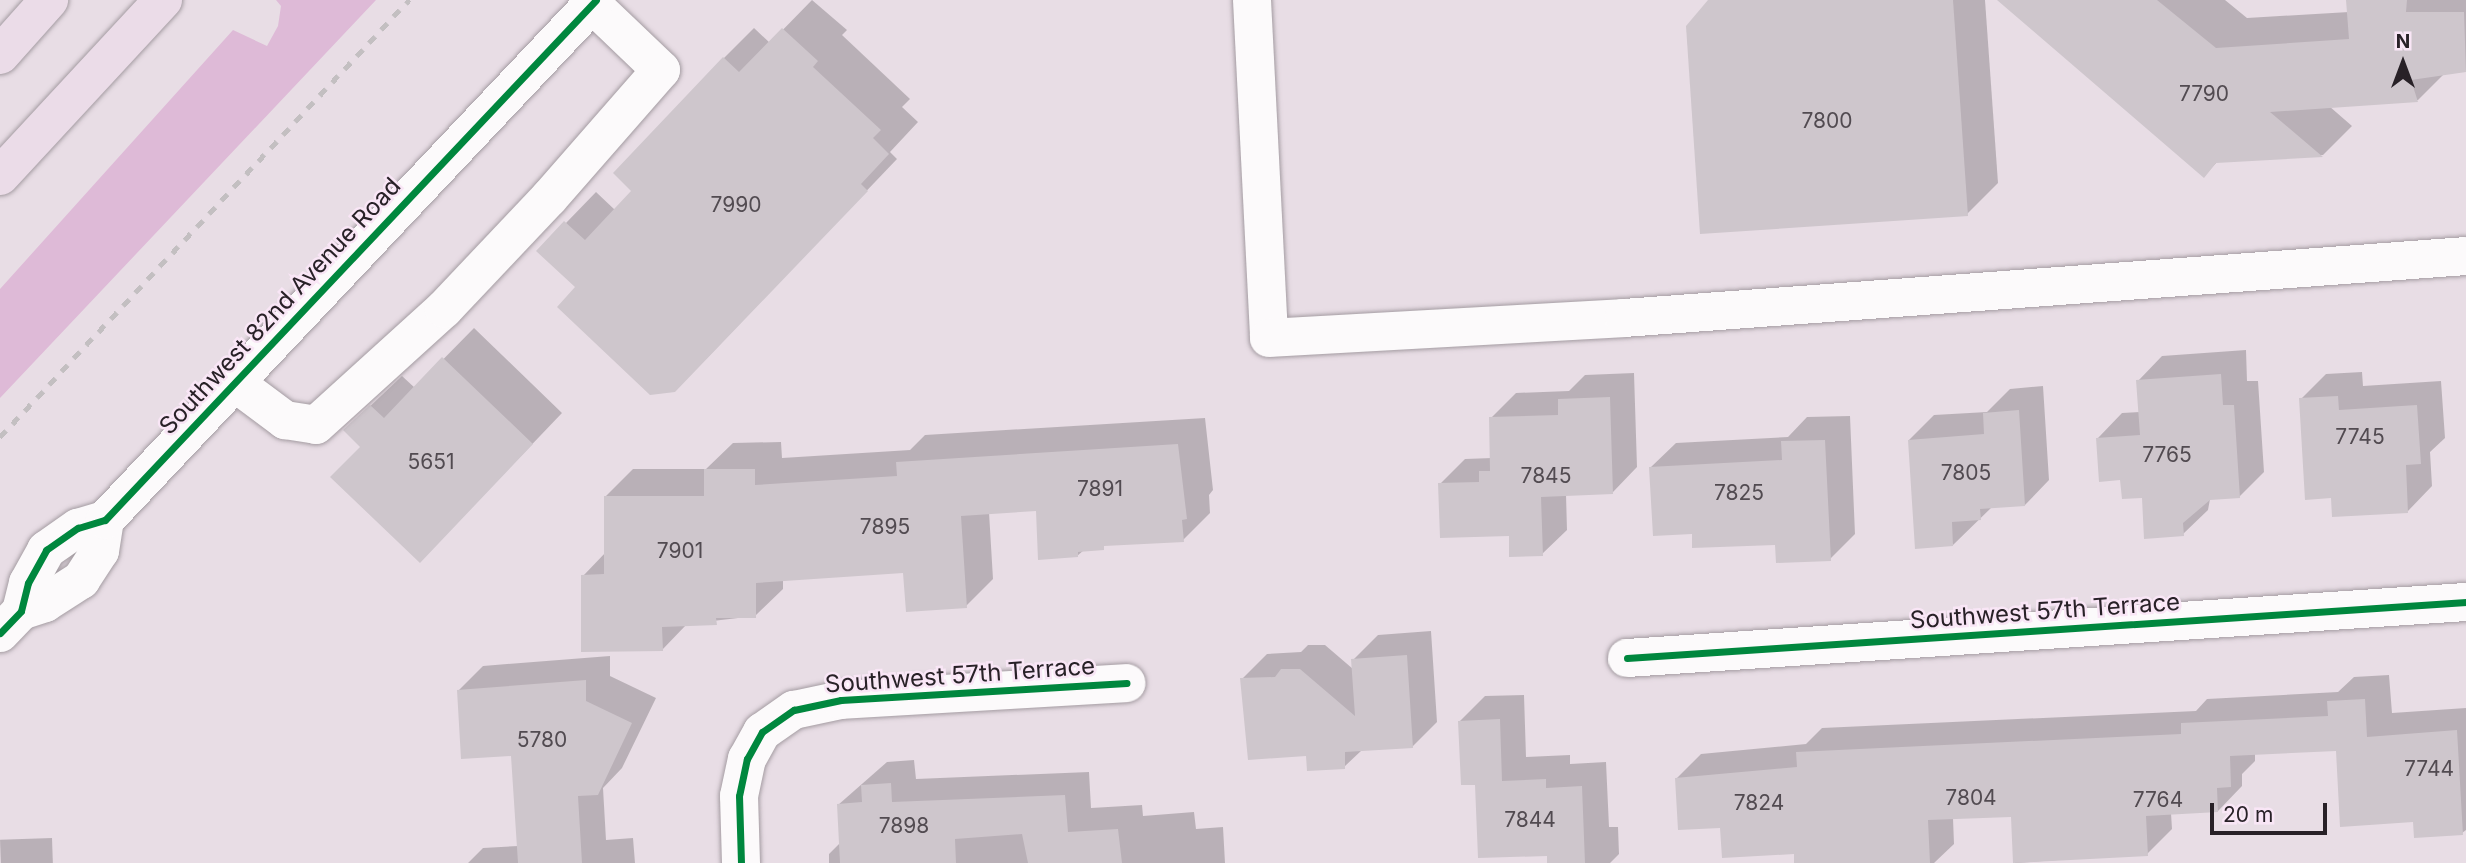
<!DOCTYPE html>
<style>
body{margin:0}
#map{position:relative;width:2466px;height:863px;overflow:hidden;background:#e8dde5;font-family:Inter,sans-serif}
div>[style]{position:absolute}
.green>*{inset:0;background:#debad7}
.shadow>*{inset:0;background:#0003;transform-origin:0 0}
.building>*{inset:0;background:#cec6cc}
.roads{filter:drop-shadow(0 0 2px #a49ca2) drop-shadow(0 0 2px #a49ca2)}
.minor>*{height:38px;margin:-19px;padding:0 19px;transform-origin:19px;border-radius:19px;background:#fcfafb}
.highway>*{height:38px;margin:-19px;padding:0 19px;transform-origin:19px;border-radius:19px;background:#ebdce8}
.rail>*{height:5px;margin-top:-2.5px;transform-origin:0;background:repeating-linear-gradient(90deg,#c3bfc1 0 9px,transparent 0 18px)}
.cycleway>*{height:7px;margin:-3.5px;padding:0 3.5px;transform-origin:3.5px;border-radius:3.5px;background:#00873e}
span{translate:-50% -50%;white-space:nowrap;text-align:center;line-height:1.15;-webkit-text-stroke:5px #f9e6f6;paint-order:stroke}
.number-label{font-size:21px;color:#524b51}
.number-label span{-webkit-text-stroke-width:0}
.street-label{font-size:24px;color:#282127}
.north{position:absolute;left:2368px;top:28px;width:70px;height:70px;-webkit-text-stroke:5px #f9e6f6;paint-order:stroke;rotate:0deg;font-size:19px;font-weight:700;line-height:28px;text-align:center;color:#282127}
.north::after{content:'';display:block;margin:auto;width:24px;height:32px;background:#282127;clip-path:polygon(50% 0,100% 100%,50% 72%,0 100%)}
.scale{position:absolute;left:2210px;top:803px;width:117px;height:32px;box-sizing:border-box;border:4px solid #282127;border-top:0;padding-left:9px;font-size:21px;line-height:24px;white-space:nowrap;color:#282127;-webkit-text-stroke:5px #f9e6f6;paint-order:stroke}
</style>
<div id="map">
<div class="green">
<i style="clip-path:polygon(276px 0,376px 0,0 398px,0 289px,233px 30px,267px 46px,278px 26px,281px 6px)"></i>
</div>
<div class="shadow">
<i style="clip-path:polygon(812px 0,847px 30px,842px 35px,910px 99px,902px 107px,918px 122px,890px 152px,897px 159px,706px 359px,577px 287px,566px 223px,596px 192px,615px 210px,634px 191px,724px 58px,754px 28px,770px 43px)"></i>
<i style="clip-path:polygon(1710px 0,1985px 0,1998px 183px,1967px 214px)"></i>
<i style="clip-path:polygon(1999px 0,2225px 0,2247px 18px,2349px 12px,2348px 0,2466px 0,2466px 70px,2444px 74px,2418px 100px,2329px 106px,2352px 126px,2323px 155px,2218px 161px,2204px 176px)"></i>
<i style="clip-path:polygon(474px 328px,562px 413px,450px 530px,345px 430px,402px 376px,415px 388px)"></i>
<i style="clip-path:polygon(2246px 350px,2247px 381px,2258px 381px,2264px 472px,2239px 497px,2210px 499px,2208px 510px,2183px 534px,2122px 478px,2098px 438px,2122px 413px,2140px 412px,2138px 381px,2162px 356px)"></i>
<i style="clip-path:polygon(2362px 372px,2363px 386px,2441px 381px,2445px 438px,2430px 452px,2432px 486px,2408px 511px,2333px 497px,2301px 399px,2326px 374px)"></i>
<i style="clip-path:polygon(1634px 373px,1637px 467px,1613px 492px,1566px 494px,1567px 530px,1542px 554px,1440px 484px,1465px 459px,1492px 458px,1491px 418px,1516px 393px,1569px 391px,1585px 375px)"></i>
<i style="clip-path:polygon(2043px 386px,2049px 480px,2025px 505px,1992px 507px,1953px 545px,1909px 440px,1934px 415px,1987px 412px,2010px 389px)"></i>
<i style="clip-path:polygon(1850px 416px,1855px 534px,1830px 559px,1777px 543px,1693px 532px,1651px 467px,1676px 443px,1788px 437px,1807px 417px)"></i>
<i style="clip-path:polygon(1205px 418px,1213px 490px,1209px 495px,1210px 513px,1183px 540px,1107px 544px,1084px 550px,1077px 556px,1037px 509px,989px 512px,993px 579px,966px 606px,905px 571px,783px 579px,783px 589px,755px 616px,687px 624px,662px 650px,583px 576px,606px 552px,605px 497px,633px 469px,706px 469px,733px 443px,781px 442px,782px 458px,910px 450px,925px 435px)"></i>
<i style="clip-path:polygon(1431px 631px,1437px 722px,1412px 747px,1362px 750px,1344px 767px,1308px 754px,1242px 679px,1267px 654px,1301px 652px,1308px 645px,1325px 645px,1353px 669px,1353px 660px,1378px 635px)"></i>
<i style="clip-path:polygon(610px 656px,610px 676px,656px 698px,622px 768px,603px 788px,606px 840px,633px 838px,635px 863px,468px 863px,483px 848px,518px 846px,513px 754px,458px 691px,483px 666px)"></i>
<i style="clip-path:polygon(2389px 675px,2392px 713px,2466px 708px,2466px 830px,2462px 833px,2414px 820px,2338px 749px,2255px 753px,2255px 761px,2242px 774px,2242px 786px,2218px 811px,2171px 813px,2172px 829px,2147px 854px,2015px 863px,2013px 815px,1953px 818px,1954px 844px,1934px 863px,1796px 863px,1795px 852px,1722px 826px,1676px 779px,1701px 754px,1806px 744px,1822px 728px,2196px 711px,2207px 699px,2338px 692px,2354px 677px)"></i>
<i style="clip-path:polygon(1524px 695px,1526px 757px,1570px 755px,1570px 764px,1606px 762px,1609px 827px,1618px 827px,1619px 854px,1610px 863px,1549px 863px,1549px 854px,1476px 783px,1460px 721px,1485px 696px)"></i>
<i style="clip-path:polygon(914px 760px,916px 779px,1089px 772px,1091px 808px,1142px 805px,1143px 816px,1194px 812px,1196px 829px,1223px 827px,1225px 863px,829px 863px,829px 854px,841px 842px,838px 805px,887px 762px)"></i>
<i style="left:52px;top:838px;width:25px;height:52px;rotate:88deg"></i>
</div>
<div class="building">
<i style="clip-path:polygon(1708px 0,1953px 0,1968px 216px,1700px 234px,1686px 26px)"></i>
<i style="clip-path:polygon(1997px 0,2157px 0,2216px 48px,2349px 39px,2346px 0,2407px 0,2406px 12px,2464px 12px,2466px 72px,2411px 80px,2418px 102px,2270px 112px,2323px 157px,2216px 163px,2204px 178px)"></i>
<i style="clip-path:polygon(782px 28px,818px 61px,813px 67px,881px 130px,873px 138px,889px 154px,861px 184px,868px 191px,675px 392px,650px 395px,557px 307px,575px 287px,536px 251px,564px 221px,585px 240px,631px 191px,613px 173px,723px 57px,739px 72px)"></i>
<i style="clip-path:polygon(442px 357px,533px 444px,420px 563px,330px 477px,360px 447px,343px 430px,370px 405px,384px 418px)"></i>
<i style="clip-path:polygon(2221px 374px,2223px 405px,2234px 405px,2240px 498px,2210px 500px,2183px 523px,2184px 536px,2144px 539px,2142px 498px,2122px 499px,2120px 480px,2099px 482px,2096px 438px,2140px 435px,2136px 380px)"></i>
<i style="clip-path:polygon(2338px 396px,2339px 410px,2417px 405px,2421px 464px,2406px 465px,2408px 513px,2332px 517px,2331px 498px,2305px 500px,2299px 398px)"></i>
<i style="clip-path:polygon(1610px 397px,1613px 494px,1541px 497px,1543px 556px,1509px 557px,1509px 536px,1440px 538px,1438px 483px,1479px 482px,1479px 471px,1490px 471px,1489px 417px,1558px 415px,1558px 399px)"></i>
<i style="clip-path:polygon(2019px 410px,2025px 506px,1980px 509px,1981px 520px,1952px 522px,1953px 546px,1915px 549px,1908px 440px,1984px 434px,1983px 413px)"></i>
<i style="clip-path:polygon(1825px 440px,1831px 561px,1776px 563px,1775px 545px,1692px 548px,1692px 534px,1653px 536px,1649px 467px,1782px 460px,1781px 441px)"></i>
<i style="clip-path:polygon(1178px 444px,1187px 519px,1182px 520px,1184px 542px,1104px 546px,1104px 550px,1078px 552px,1078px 557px,1038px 560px,1036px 511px,961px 516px,967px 608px,906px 612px,903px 573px,756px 583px,756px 618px,716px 618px,717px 625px,662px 627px,663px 651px,581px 652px,581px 575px,604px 574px,604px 496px,704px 496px,704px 469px,755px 469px,755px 485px,897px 476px,896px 462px)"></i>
<i style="clip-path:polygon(1407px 655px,1413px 748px,1345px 752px,1345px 769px,1307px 771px,1306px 756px,1248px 760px,1240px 678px,1275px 677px,1281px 669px,1300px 669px,1355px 716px,1351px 659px)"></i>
<i style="clip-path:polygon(586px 680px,586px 701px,632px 723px,598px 795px,578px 796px,582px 863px,518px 863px,511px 756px,461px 759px,457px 690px)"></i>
<i style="clip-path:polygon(2365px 699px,2367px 737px,2457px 730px,2463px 835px,2414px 838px,2413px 822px,2340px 827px,2336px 751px,2230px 756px,2231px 787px,2217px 788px,2218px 812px,2146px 816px,2148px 856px,2013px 863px,2011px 817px,1928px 820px,1930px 863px,1794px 863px,1794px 854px,1722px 858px,1720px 828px,1678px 830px,1675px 778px,1797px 767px,1796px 752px,2181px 734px,2181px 723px,2328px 716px,2327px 701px)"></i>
<i style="clip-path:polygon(1500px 719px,1502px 781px,1546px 779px,1546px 788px,1582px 786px,1585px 863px,1547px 863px,1547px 856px,1478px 858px,1475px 785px,1461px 785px,1458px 721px)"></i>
<i style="clip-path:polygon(891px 783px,892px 802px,1065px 795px,1068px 832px,1118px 829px,1122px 863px,1028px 863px,1022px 834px,955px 839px,956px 863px,840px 863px,837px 804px,862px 802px,861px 785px)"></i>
</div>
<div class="roads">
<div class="minor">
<i style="left:1252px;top:0;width:338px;rotate:87.1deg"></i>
<i style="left:1269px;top:338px;width:356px;rotate:-3.2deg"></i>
<i style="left:1624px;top:318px;width:844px;rotate:-4.21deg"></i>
<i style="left:234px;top:382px;width:64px;rotate:36.7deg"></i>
<i style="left:285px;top:420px;width:31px;rotate:9deg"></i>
<i style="left:316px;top:425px;width:173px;rotate:-42.2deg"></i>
<i style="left:444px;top:309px;width:153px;rotate:-46.6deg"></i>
<i style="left:549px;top:198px;width:170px;rotate:-48.8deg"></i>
<i style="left:661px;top:70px;width:95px;rotate:-136.3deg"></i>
<i style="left:21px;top:611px;width:25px;rotate:-18deg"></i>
<i style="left:45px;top:603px;width:43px;rotate:-32.6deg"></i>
<i style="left:81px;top:580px;width:35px;rotate:-57deg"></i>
<i style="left:100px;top:551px;width:31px;rotate:-81deg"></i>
<i style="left:0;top:633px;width:30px;rotate:-46deg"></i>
<i style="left:21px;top:611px;width:29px;rotate:-76deg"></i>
<i style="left:28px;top:583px;width:38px;rotate:-61deg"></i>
<i style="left:46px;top:550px;width:39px;rotate:-35deg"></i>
<i style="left:78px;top:528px;width:28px;rotate:-17deg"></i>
<i style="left:105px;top:520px;width:715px;rotate:-46.64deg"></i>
<i style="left:1627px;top:658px;width:841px;rotate:-3.82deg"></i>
<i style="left:741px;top:863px;width:67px;rotate:-91.7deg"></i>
<i style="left:739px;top:796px;width:38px;rotate:-78deg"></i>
<i style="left:747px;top:759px;width:31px;rotate:-61deg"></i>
<i style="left:762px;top:732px;width:39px;rotate:-35deg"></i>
<i style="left:794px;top:710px;width:48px;rotate:-12deg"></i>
<i style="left:841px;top:700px;width:286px;rotate:-3.4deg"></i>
</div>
<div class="highway">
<i style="left:0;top:55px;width:74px;rotate:-48.3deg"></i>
<i style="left:0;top:176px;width:240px;rotate:-47.2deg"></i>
</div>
</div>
<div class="rail">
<i style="left:0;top:437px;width:599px;rotate:-46.9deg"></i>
</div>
<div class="cycleway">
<i style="left:0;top:633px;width:30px;rotate:-46deg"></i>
<i style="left:21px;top:611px;width:29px;rotate:-76deg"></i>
<i style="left:28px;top:583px;width:38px;rotate:-61deg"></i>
<i style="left:46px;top:550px;width:39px;rotate:-35deg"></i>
<i style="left:78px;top:528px;width:28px;rotate:-17deg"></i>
<i style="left:105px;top:520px;width:715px;rotate:-46.64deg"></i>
<i style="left:1627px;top:658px;width:841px;rotate:-3.82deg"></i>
<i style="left:741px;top:863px;width:67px;rotate:-91.7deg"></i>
<i style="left:739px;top:796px;width:38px;rotate:-78deg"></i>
<i style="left:747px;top:759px;width:31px;rotate:-61deg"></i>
<i style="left:762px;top:732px;width:39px;rotate:-35deg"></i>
<i style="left:794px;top:710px;width:48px;rotate:-12deg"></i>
<i style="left:841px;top:700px;width:286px;rotate:-3.4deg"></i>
</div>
<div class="number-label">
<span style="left:2204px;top:94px">7790</span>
<span style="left:1827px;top:121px">7800</span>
<span style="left:736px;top:205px">7990</span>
<span style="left:2360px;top:437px">7745</span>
<span style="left:2167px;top:455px">7765</span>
<span style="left:431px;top:462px">5651</span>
<span style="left:1966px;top:473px">7805</span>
<span style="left:1546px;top:476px">7845</span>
<span style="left:1100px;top:489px">7891</span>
<span style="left:1739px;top:493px">7825</span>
<span style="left:885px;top:527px">7895</span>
<span style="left:680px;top:551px">7901</span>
<span style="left:542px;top:740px">5780</span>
<span style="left:2429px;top:769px">7744</span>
<span style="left:1971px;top:798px">7804</span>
<span style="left:2158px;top:800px">7764</span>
<span style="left:1759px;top:803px">7824</span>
<span style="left:1530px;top:820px">7844</span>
<span style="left:904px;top:826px">7898</span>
</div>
<div class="street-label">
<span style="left:280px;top:306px;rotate:-47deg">Southwest 82nd Avenue Road</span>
<span style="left:2045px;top:611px;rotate:-4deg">Southwest 57th Terrace</span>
<span style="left:960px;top:675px;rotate:-4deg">Southwest 57th Terrace</span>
</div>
<div class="north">N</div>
<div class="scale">20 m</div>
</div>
